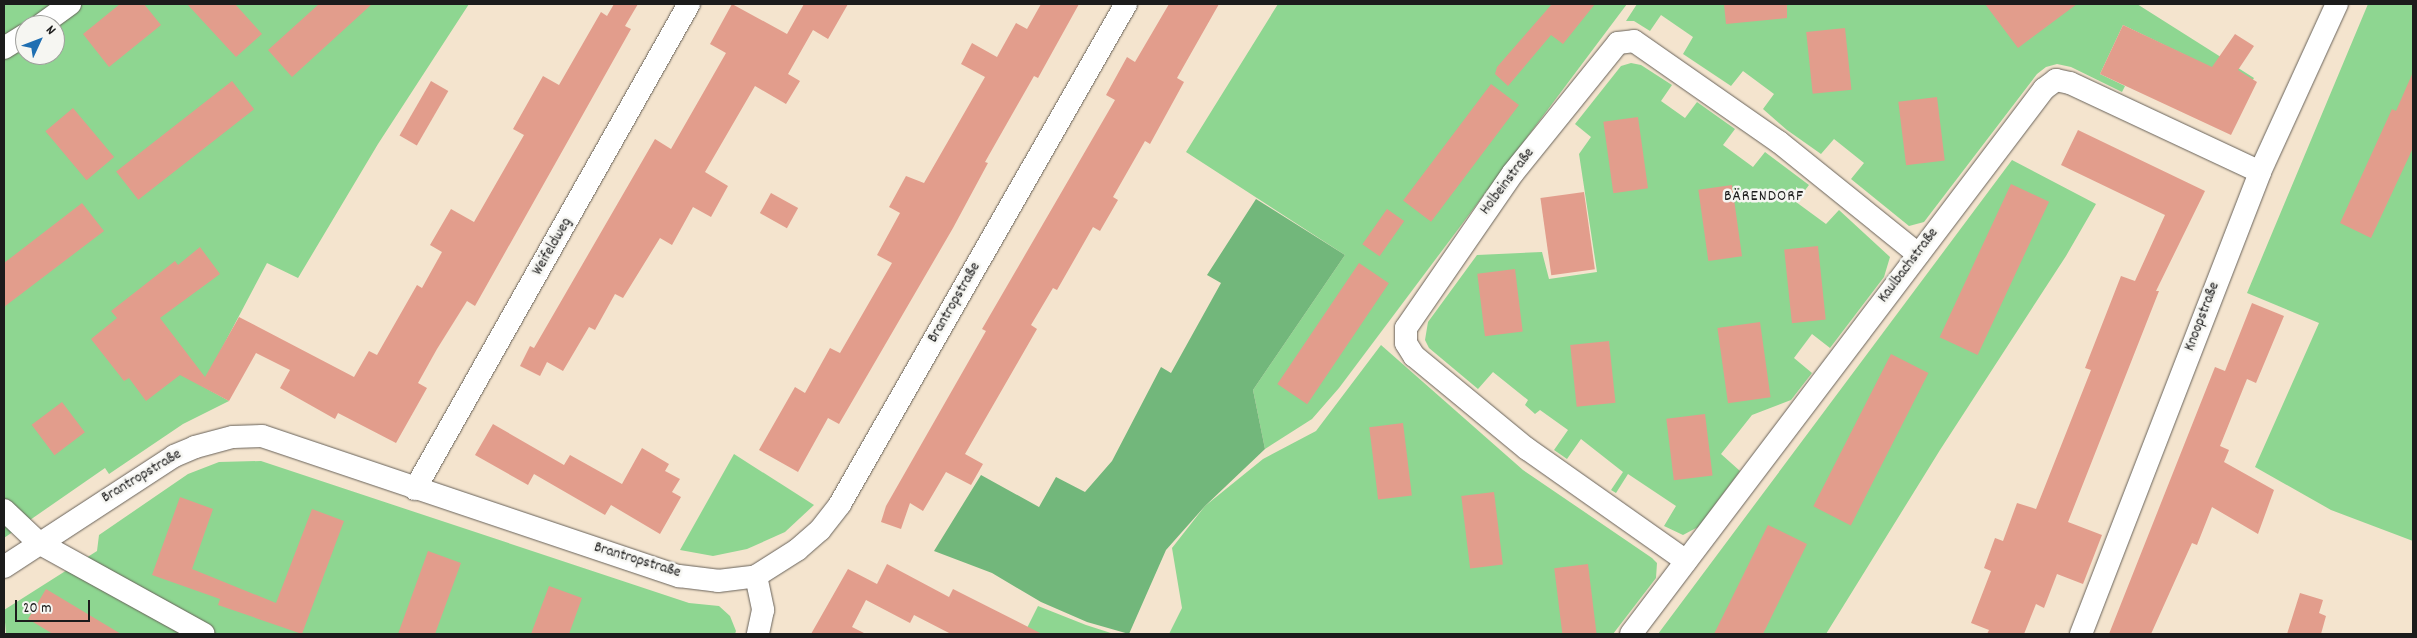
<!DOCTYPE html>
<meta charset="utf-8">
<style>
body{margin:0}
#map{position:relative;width:2417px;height:638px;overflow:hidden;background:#f4e4ce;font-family:Dekko,sans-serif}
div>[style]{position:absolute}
.green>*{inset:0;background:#8ed691}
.forest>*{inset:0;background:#72b77b}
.building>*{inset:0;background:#e29d8c;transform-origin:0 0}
.roads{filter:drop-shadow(0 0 1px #68625a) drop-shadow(0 0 1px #68625a)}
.street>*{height:22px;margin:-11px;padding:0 11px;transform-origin:11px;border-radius:11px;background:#fff}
span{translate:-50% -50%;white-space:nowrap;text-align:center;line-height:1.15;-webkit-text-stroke:5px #f6f6f2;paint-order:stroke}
.street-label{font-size:15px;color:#1c1c1c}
.neighbourhood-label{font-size:16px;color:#1c1c1c;letter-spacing:1px}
.frame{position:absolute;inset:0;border:5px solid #1c1c1c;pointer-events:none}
.north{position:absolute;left:15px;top:15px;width:50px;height:50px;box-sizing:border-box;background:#f6f6f2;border:1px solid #9f9f9c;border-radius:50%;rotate:47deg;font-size:14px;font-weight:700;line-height:20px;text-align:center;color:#1c1c1c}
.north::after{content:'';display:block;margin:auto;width:18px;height:22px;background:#1f6fb2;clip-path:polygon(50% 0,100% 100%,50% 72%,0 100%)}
.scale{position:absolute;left:15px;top:600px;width:75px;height:22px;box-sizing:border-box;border:2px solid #1c1c1c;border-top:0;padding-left:6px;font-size:15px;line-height:18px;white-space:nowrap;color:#1c1c1c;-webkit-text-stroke:4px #f6f6f2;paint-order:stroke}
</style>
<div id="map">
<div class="green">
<i style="clip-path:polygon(evenodd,4px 4px,469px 4px,378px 144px,298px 278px,267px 263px,202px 386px,229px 401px,183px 424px,109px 474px,105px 468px,4px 538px,4px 4px,25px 25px,55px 25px,55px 55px,25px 55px,25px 25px)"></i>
<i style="clip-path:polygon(1278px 4px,1627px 4px,1339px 388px,1312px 419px,1265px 449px,1253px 390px,1345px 255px,1186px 152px)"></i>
<i style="clip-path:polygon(1637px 4px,2137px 4px,2254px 78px,2249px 86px,2123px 25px,2100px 74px,2125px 86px,2122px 92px,2071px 67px,2057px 64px,2046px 67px,2037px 74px,1924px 222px,1909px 226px,1851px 179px,1864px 163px,1834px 139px,1821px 154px,1787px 130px,1763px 109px,1774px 94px,1743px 71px,1731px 86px,1683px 54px,1693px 37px,1661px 15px,1650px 31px,1634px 21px,1626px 21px)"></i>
<i style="clip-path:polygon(2368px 4px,2413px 4px,2413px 541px,2331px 510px,2255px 467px,2319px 323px,2247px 293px)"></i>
<i style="clip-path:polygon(1631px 63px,1641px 65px,1672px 85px,1661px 101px,1685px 118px,1697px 102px,1735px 129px,1723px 145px,1753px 167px,1765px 152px,1809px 185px,1796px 202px,1826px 224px,1839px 210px,1890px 257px,1884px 277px,1830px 348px,1812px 334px,1794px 358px,1812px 373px,1791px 400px,1752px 415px,1721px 454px,1740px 471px,1698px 527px,1683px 535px,1664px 526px,1676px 506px,1628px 474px,1616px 493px,1611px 490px,1623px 472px,1581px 439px,1567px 459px,1554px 450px,1568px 430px,1540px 410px,1535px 414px,1525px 405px,1528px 400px,1493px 372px,1478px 389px,1429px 348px,1425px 340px,1428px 322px,1477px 255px,1542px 252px,1549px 279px,1597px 272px,1579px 154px,1591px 137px,1575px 124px,1621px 66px)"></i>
<i style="clip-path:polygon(2012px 160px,2096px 204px,2066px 256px,1940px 450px,1826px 634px,1658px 634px)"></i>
<i style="clip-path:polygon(1381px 345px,1523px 470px,1652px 558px,1657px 563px,1656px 578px,1613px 634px,1169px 634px,1182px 608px,1172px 548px,1205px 506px,1263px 459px,1316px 431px)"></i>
<i style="clip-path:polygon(734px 454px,814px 505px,785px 532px,747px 549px,713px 556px,680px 550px)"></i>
<i style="clip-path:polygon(261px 461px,689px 603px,719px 606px,730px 616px,736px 631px,735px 634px,6px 634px,4px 610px,97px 551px,99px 535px,188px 474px,219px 462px)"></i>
<i style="clip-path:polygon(1038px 606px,1086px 625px,1114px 634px,1024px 634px)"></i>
</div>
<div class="forest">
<i style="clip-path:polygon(1256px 199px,1345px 255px,1253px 390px,1265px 449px,1205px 506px,1166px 550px,1129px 634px,1087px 622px,1041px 602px,992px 573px,934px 551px,981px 475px,1039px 507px,1056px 477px,1085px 492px,1112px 461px,1161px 367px,1171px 373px,1221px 283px,1207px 275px)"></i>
</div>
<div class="building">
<i style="clip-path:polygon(120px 4px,144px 4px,161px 25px,109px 67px,83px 34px)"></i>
<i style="clip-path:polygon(187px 4px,235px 4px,262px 34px,236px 57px)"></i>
<i style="clip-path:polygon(319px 4px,372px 4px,292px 77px,268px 50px)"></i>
<i style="clip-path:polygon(614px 4px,638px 4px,625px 26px,631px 29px,475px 306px,467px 301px,437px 349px,418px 383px,427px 388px,396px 443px,338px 413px,335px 419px,280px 388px,290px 370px,256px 353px,229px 401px,180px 375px,146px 401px,129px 378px,124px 381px,91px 339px,117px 318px,111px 311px,175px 261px,178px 265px,200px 247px,220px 274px,160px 318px,205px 377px,239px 317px,354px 377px,369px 351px,377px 355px,417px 285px,422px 288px,442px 252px,430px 245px,451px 209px,474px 222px,524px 135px,513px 129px,543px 76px,559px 85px,601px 12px,607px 16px)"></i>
<i style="clip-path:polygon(732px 4px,787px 34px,804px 4px,848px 4px,828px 39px,813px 30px,788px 74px,800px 81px,786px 104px,755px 86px,705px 172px,728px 186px,711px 217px,693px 207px,672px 245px,660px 238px,623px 298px,615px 294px,595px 330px,589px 327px,563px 371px,547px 362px,540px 376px,520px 366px,530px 346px,534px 348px,655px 139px,671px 149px,726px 53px,710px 44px)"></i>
<i style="clip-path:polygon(1041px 4px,1079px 4px,1038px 78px,1034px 76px,985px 162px,988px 163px,953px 228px,839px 424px,828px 418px,798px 472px,759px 450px,795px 387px,805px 393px,830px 348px,840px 353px,892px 263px,877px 255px,900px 213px,889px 207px,906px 176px,924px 183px,985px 77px,961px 64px,972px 43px,997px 57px,1016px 23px,1027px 29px)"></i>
<i style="clip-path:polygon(1169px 4px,1219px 4px,1177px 78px,1184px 82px,1150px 144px,1145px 141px,1113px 197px,1118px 200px,1100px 231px,1093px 227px,1057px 290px,1053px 288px,1031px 325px,1037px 329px,965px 454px,983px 464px,971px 485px,946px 472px,923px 511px,910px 503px,901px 529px,881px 522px,886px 506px,986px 331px,982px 329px,1115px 100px,1106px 95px,1127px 57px,1135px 62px)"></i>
<i style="clip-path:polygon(1552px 4px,1595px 4px,1563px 44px,1551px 35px,1508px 86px,1495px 74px,1497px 67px)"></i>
<i style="clip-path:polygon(1724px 4px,1787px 4px,1787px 18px,1726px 24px)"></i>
<i style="clip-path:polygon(1985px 4px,2077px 4px,2018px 48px)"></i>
<i style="clip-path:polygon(2123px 25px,2212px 67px,2235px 34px,2254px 46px,2238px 70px,2257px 82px,2231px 135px,2100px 74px)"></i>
<i style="left:1845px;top:28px;width:62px;height:39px;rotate:84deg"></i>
<i style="clip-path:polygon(2413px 72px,2413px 148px,2371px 238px,2340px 223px,2392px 109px,2396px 111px)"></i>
<i style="left:232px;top:81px;width:36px;height:147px;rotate:52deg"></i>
<i style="left:431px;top:81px;width:20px;height:63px;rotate:30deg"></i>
<i style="left:1491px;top:84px;width:35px;height:146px;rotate:37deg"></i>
<i style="left:1937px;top:97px;width:64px;height:39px;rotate:83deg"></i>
<i style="left:73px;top:108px;width:64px;height:36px;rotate:50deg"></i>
<i style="left:1638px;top:117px;width:72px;height:35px;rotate:82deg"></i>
<i style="clip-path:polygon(2078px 130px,2205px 191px,2156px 291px,2159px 291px,2068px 522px,2102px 535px,2083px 584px,2057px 574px,2044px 608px,2036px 604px,2024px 634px,1987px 634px,1989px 630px,1971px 623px,1991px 571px,1984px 568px,1995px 538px,2003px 541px,2017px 503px,2036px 509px,2091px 370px,2085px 368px,2121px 276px,2135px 281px,2165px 215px,2061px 165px)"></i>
<i style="left:2011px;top:184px;width:42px;height:169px;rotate:25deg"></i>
<i style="left:1732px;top:185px;width:72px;height:34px;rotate:82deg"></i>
<i style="left:1584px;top:192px;width:78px;height:44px;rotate:82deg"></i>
<i style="left:771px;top:193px;width:31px;height:23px;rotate:29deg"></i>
<i style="clip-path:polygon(82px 203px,104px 231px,4px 307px,4px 263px)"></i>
<i style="left:1387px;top:209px;width:21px;height:43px;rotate:35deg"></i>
<i style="left:1818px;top:246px;width:74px;height:34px;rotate:84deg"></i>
<i style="left:1359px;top:263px;width:36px;height:146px;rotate:34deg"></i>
<i style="left:1515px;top:269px;width:63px;height:38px;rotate:83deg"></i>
<i style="clip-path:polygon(2252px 303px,2284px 316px,2256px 383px,2247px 379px,2220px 446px,2229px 450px,2224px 462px,2274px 490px,2258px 534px,2212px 507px,2197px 545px,2192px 543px,2151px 634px,2109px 634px,2215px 367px,2225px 371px)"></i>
<i style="left:1760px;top:322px;width:76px;height:43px;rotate:82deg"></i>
<i style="left:1609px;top:341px;width:62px;height:39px;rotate:84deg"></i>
<i style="left:1891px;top:354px;width:42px;height:171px;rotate:27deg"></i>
<i style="left:62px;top:402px;width:38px;height:38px;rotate:53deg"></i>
<i style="left:1705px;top:414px;width:62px;height:39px;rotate:83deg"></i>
<i style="left:1403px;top:423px;width:73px;height:34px;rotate:83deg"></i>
<i style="clip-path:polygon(493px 424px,564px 465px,570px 455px,622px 484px,642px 448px,669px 464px,665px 471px,680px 479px,672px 492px,681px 497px,660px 534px,611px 505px,605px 515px,534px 474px,528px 485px,475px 455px)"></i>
<i style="left:1494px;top:492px;width:73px;height:33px;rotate:83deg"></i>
<i style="clip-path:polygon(180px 497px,213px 509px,192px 569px,276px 603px,312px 509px,344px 521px,302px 634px,218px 605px,220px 599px,152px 575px)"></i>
<i style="clip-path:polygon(1768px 525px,1807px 544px,1763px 634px,1714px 634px)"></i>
<i style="clip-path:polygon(428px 551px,461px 563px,435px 634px,398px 634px)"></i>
<i style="clip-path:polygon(887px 564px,949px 597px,953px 589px,1042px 634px,951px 634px,914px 615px,910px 623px,866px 600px,852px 627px,866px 634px,811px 634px,848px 569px,877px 584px)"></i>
<i style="left:1588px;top:564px;width:70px;height:34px;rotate:83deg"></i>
<i style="clip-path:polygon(549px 586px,582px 598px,569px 634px,531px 634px)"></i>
<i style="clip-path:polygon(46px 589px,121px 634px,53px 634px,28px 619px)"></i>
<i style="clip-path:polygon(2300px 593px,2323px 600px,2319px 613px,2326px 616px,2321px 634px,2287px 634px)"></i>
</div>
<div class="roads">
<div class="street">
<i style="left:41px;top:25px;width:36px;rotate:-36deg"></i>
<i style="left:4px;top:48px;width:25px;rotate:-32deg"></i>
<i style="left:415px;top:489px;width:557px;rotate:-60.54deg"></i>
<i style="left:4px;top:510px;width:48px;rotate:43.3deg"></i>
<i style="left:39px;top:543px;width:188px;rotate:28.9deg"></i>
<i style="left:1686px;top:561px;width:194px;rotate:-144.8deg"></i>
<i style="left:1527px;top:449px;width:146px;rotate:-140.5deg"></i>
<i style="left:1414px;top:356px;width:15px;rotate:-122deg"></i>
<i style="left:1406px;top:343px;width:15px;rotate:-90deg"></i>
<i style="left:1406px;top:328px;width:188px;rotate:-55.4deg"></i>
<i style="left:1513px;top:173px;width:167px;rotate:-51.1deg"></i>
<i style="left:1618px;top:43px;width:16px;rotate:-7deg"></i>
<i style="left:1634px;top:41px;width:177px;rotate:34.9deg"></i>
<i style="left:1779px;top:142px;width:179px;rotate:38.9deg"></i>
<i style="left:4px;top:567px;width:203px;rotate:-33.1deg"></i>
<i style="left:174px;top:456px;width:23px;rotate:-23deg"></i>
<i style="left:195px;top:447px;width:39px;rotate:-15deg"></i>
<i style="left:233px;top:437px;width:29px;rotate:-2deg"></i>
<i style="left:262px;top:436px;width:440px;rotate:18.6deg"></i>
<i style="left:679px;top:576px;width:39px;rotate:7deg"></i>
<i style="left:718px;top:581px;width:38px;rotate:-7deg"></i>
<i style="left:756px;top:576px;width:49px;rotate:-32.4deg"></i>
<i style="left:797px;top:550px;width:30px;rotate:-41deg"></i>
<i style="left:820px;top:530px;width:33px;rotate:-52deg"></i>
<i style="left:840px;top:504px;width:576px;rotate:-60.23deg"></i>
<i style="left:756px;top:576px;width:35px;rotate:78deg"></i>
<i style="left:763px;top:610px;width:25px;rotate:102deg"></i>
<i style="left:1631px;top:634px;width:684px;rotate:-52.85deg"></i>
<i style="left:2044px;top:89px;width:15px;rotate:-37deg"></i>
<i style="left:2056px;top:80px;width:14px;rotate:12deg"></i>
<i style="left:2070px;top:83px;width:210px;rotate:25.1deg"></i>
<i style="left:2081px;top:634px;width:495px;rotate:-68.8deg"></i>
<i style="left:2260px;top:172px;width:185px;rotate:-65.4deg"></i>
</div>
</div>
<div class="street-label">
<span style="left:1508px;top:182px;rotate:-53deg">Holbeinstraße</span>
<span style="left:553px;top:247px;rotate:-60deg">Weifeldweg</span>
<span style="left:1909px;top:266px;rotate:-53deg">Kaulbachstraße</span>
<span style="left:955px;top:303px;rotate:-60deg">Brantropstraße</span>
<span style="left:2203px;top:317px;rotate:-69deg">Knoopstraße</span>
<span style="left:142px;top:477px;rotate:-31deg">Brantropstraße</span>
<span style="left:637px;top:561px;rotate:17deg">Brantropstraße</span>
</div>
<div class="neighbourhood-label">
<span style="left:1764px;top:197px">BÄRENDORF</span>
</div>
<div class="frame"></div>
<div class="north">N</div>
<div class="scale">20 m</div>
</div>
